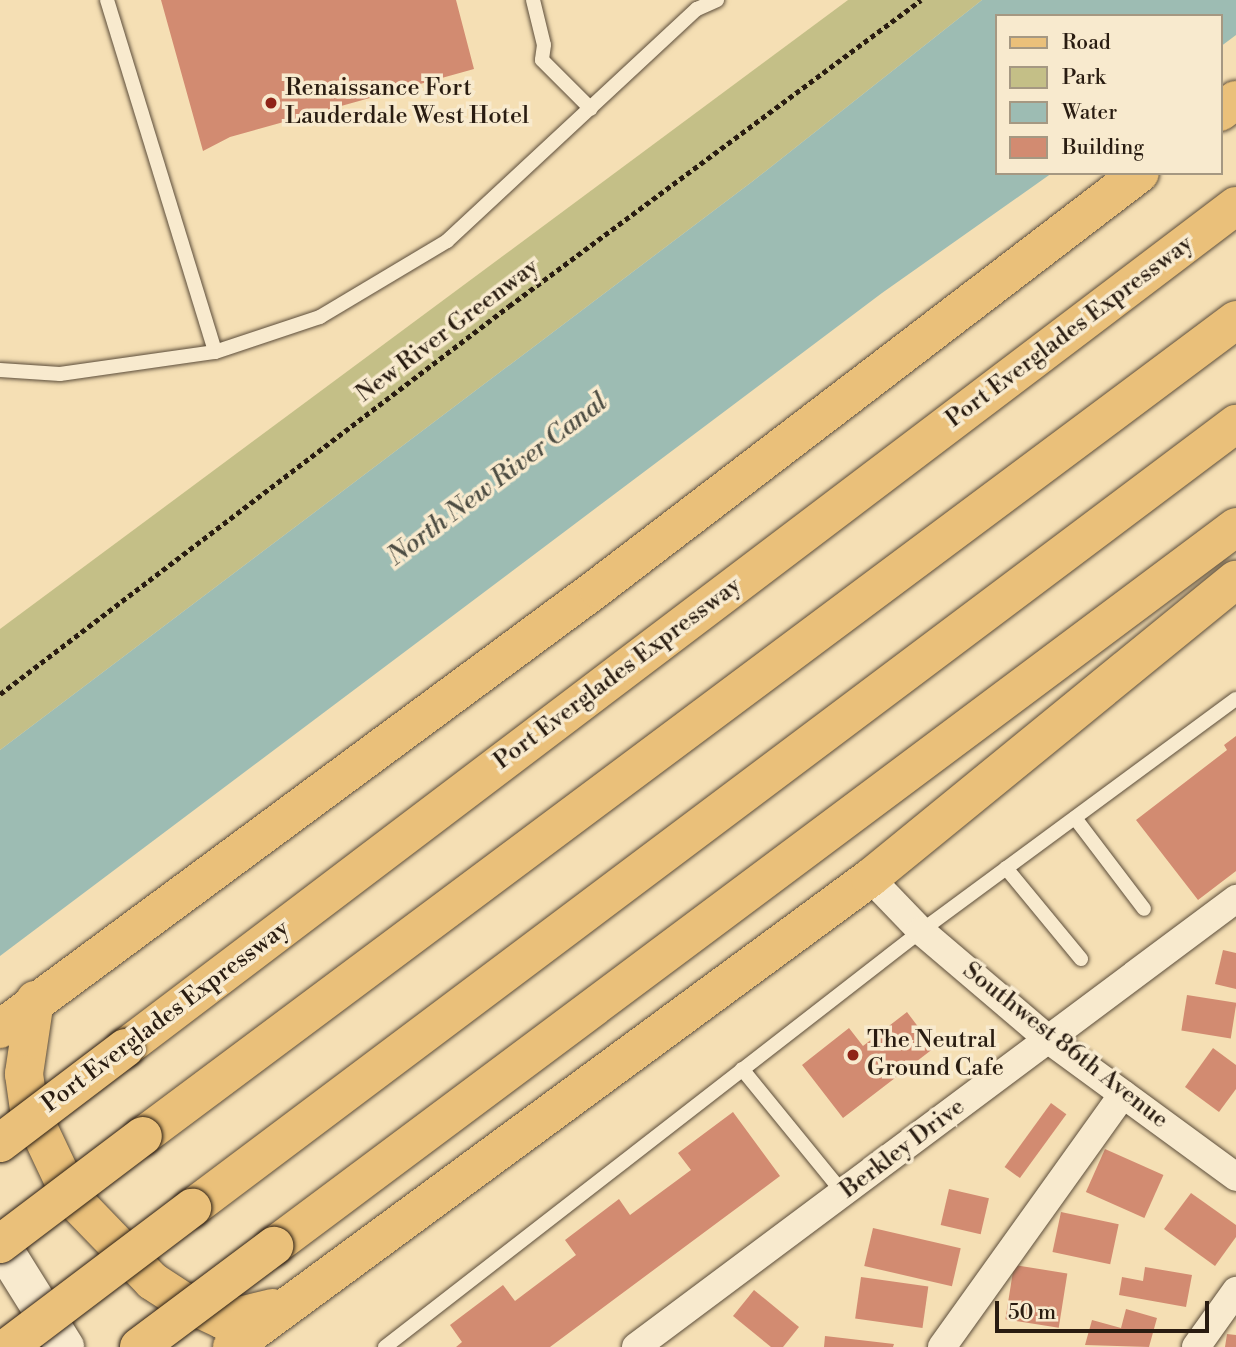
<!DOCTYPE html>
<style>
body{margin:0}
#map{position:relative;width:1236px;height:1347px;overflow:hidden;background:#f5dfb4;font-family:"Libre Bodoni",serif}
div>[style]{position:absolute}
.green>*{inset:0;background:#c4bf87}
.water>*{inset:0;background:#9dbcb3}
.building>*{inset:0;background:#d28b71;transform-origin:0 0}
.path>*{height:4.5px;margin-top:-2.25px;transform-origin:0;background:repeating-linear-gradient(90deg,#291c11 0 5px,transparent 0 8.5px)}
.roads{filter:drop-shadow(0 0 2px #5c4d3a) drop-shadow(0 0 2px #5c4d3a)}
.lane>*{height:14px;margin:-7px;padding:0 7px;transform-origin:7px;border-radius:7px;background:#f8eace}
.street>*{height:28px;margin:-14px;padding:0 14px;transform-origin:14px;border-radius:14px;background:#f8eace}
.secondary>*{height:38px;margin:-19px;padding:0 19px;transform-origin:19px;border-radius:19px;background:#f8eace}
.primary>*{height:38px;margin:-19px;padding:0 19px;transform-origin:19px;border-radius:19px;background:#eac07a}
.highway>*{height:38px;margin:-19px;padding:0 19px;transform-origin:19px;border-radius:19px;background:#eac07a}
.bridges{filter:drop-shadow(0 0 2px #291c11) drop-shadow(0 0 2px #291c11)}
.highway-bridge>*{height:38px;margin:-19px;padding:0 19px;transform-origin:19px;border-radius:19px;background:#eac07a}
.dots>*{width:19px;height:19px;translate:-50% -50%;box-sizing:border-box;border:4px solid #f8eace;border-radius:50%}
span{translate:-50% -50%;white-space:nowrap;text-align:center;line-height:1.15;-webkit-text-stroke:7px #f8eace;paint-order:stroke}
.poi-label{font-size:24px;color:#291c11}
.left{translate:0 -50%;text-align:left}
.street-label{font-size:24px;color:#291c11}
.water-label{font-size:26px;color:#4c4c42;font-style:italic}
.legend{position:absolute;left:995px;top:14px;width:228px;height:161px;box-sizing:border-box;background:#f8eace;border:2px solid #a59882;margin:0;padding:9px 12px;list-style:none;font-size:21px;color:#291c11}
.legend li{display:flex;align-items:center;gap:14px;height:35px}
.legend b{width:35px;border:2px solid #a59882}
.scale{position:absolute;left:995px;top:1301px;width:214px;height:32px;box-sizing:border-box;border:4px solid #291c11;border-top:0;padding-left:9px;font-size:21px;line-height:24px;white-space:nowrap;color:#291c11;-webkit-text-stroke:5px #f8eace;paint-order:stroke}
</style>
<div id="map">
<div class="green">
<i style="clip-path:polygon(848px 0,982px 0,753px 181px,0 750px,0 629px)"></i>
</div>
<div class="water">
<i style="clip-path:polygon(982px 0,1236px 0,1236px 35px,1220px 47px,1220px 16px,996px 16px,996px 173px,1052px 173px,882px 293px,0 956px,0 750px,753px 181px)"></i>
</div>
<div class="building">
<i style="clip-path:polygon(161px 0,456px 0,474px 69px,230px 137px,203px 151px)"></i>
<i style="clip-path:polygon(1236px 736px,1236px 871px,1198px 900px,1136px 820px,1227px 750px,1224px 745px)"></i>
<i style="clip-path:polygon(1223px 950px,1236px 953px,1236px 989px,1215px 984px)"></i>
<i style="left:1187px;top:995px;width:50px;height:36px;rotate:9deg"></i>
<i style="clip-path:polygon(907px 1012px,934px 1048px,843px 1118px,802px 1065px,849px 1028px,863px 1046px)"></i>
<i style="clip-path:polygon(1213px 1048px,1236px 1065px,1236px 1089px,1219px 1112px,1185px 1087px)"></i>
<i style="left:1051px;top:1103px;width:19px;height:79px;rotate:36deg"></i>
<i style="clip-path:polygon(733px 1112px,780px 1176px,550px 1347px,456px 1347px,462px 1342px,450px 1325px,503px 1285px,515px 1301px,576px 1255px,565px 1240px,619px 1199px,630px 1215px,691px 1170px,678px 1153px)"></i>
<i style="left:1105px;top:1149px;width:64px;height:47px;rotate:24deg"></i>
<i style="left:949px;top:1189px;width:41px;height:37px;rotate:13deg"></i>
<i style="clip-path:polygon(1191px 1193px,1236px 1225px,1236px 1237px,1215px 1266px,1164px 1229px)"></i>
<i style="left:1061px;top:1212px;width:59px;height:41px;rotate:12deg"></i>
<i style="left:873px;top:1228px;width:90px;height:39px;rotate:13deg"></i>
<i style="left:1014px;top:1265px;width:54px;height:55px;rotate:9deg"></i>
<i style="clip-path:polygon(1145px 1267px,1192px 1275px,1186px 1307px,1119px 1295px,1122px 1277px,1143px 1281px)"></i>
<i style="left:861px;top:1277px;width:68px;height:42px;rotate:8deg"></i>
<i style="clip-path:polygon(754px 1290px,799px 1327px,783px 1347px,771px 1347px,733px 1316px)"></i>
<i style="clip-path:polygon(1126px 1309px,1157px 1318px,1149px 1347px,1085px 1345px,1092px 1320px,1121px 1328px)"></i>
<i style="clip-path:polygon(1227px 1334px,1236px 1335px,1236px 1347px,1225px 1347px)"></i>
<i style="clip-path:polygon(825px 1336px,894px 1344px,893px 1347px,824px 1347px)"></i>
</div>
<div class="path">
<i style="left:0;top:694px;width:640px;rotate:-37.32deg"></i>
<i style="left:509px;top:306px;width:513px;rotate:-36.6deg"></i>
</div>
<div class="roads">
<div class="lane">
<i style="left:107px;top:0;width:368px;rotate:72.9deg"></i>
<i style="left:533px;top:0;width:46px;rotate:76.3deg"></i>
<i style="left:544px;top:45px;width:15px;rotate:98deg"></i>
<i style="left:542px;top:60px;width:69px;rotate:45deg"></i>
<i style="left:0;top:370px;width:60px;rotate:3.8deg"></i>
<i style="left:60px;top:374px;width:157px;rotate:-8.1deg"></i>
<i style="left:215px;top:352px;width:111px;rotate:-18.4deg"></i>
<i style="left:320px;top:317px;width:148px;rotate:-30.9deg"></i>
<i style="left:447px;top:241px;width:341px;rotate:-42.9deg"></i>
<i style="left:697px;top:9px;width:22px;rotate:-24deg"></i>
<i style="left:1075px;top:818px;width:114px;rotate:52.8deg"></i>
<i style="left:1006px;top:868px;width:118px;rotate:50.5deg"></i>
<i style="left:742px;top:1069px;width:160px;rotate:50.8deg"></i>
<i style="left:385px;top:1347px;width:678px;rotate:-37.82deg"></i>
<i style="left:921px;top:931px;width:391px;rotate:-36.4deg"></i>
</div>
<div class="street">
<i style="left:870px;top:878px;width:74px;rotate:46.1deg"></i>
<i style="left:921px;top:931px;width:168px;rotate:40.4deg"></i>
<i style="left:1049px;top:1040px;width:232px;rotate:36.2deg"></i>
<i style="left:636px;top:1347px;width:749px;rotate:-36.75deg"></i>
<i style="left:942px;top:1347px;width:311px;rotate:-54.4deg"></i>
<i style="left:1196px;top:1347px;width:69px;rotate:-54.5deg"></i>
</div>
<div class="secondary">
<i style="left:0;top:1243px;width:123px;rotate:58deg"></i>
</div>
<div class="primary">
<i style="left:1220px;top:112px;width:20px;rotate:-37deg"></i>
<i style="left:35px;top:1000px;width:75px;rotate:98.5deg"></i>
<i style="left:24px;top:1074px;width:34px;rotate:82deg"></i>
<i style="left:29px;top:1108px;width:98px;rotate:64.7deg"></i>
<i style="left:71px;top:1197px;width:117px;rotate:46deg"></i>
<i style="left:152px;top:1281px;width:37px;rotate:33deg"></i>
<i style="left:183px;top:1301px;width:44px;rotate:25.4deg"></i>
<i style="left:223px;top:1320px;width:51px;rotate:-13.5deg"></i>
<i style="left:0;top:1029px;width:742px;rotate:-36.45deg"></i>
<i style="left:597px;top:588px;width:683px;rotate:-37.39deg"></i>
<i style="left:232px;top:1347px;width:792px;rotate:-36.32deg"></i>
<i style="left:870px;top:878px;width:472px;rotate:-39.2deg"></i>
</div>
<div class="highway">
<i style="left:125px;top:1048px;width:1394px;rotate:-37.16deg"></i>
<i style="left:143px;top:1136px;width:1364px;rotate:-36.74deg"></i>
<i style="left:192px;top:1208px;width:1306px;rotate:-36.91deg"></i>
<i style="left:274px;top:1246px;width:1201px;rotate:-36.77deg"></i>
</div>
</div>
<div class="bridges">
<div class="highway-bridge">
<i style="left:0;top:1143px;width:157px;rotate:-37.2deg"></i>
<i style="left:0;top:1244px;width:179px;rotate:-37.1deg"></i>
<i style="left:8px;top:1347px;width:231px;rotate:-37.1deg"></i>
<i style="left:139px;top:1347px;width:169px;rotate:-36.8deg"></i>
</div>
</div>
<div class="dots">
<i style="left:271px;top:103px;background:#8f2418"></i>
<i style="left:853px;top:1055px;background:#8f2418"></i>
</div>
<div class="poi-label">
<span class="left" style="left:285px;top:103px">Renaissance Fort<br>Lauderdale West Hotel</span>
<span class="left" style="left:867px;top:1055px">The Neutral<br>Ground Cafe</span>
</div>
<div class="street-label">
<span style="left:448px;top:331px;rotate:-37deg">New River Greenway</span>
<span style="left:1070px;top:332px;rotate:-37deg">Port Everglades Expressway</span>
<span style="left:618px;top:674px;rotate:-37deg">Port Everglades Expressway</span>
<span style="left:166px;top:1017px;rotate:-37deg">Port Everglades Expressway</span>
<span style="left:1065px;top:1046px;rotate:38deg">Southwest 86th Avenue</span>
<span style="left:903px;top:1149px;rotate:-37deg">Berkley Drive</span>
</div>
<div class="water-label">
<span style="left:498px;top:480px;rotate:-37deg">North New River Canal</span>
</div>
<ul class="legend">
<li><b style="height:9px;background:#eac07a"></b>Road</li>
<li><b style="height:19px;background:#c4bf87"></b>Park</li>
<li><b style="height:19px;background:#9dbcb3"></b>Water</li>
<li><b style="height:19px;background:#d28b71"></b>Building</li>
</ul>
<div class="scale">50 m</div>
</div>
